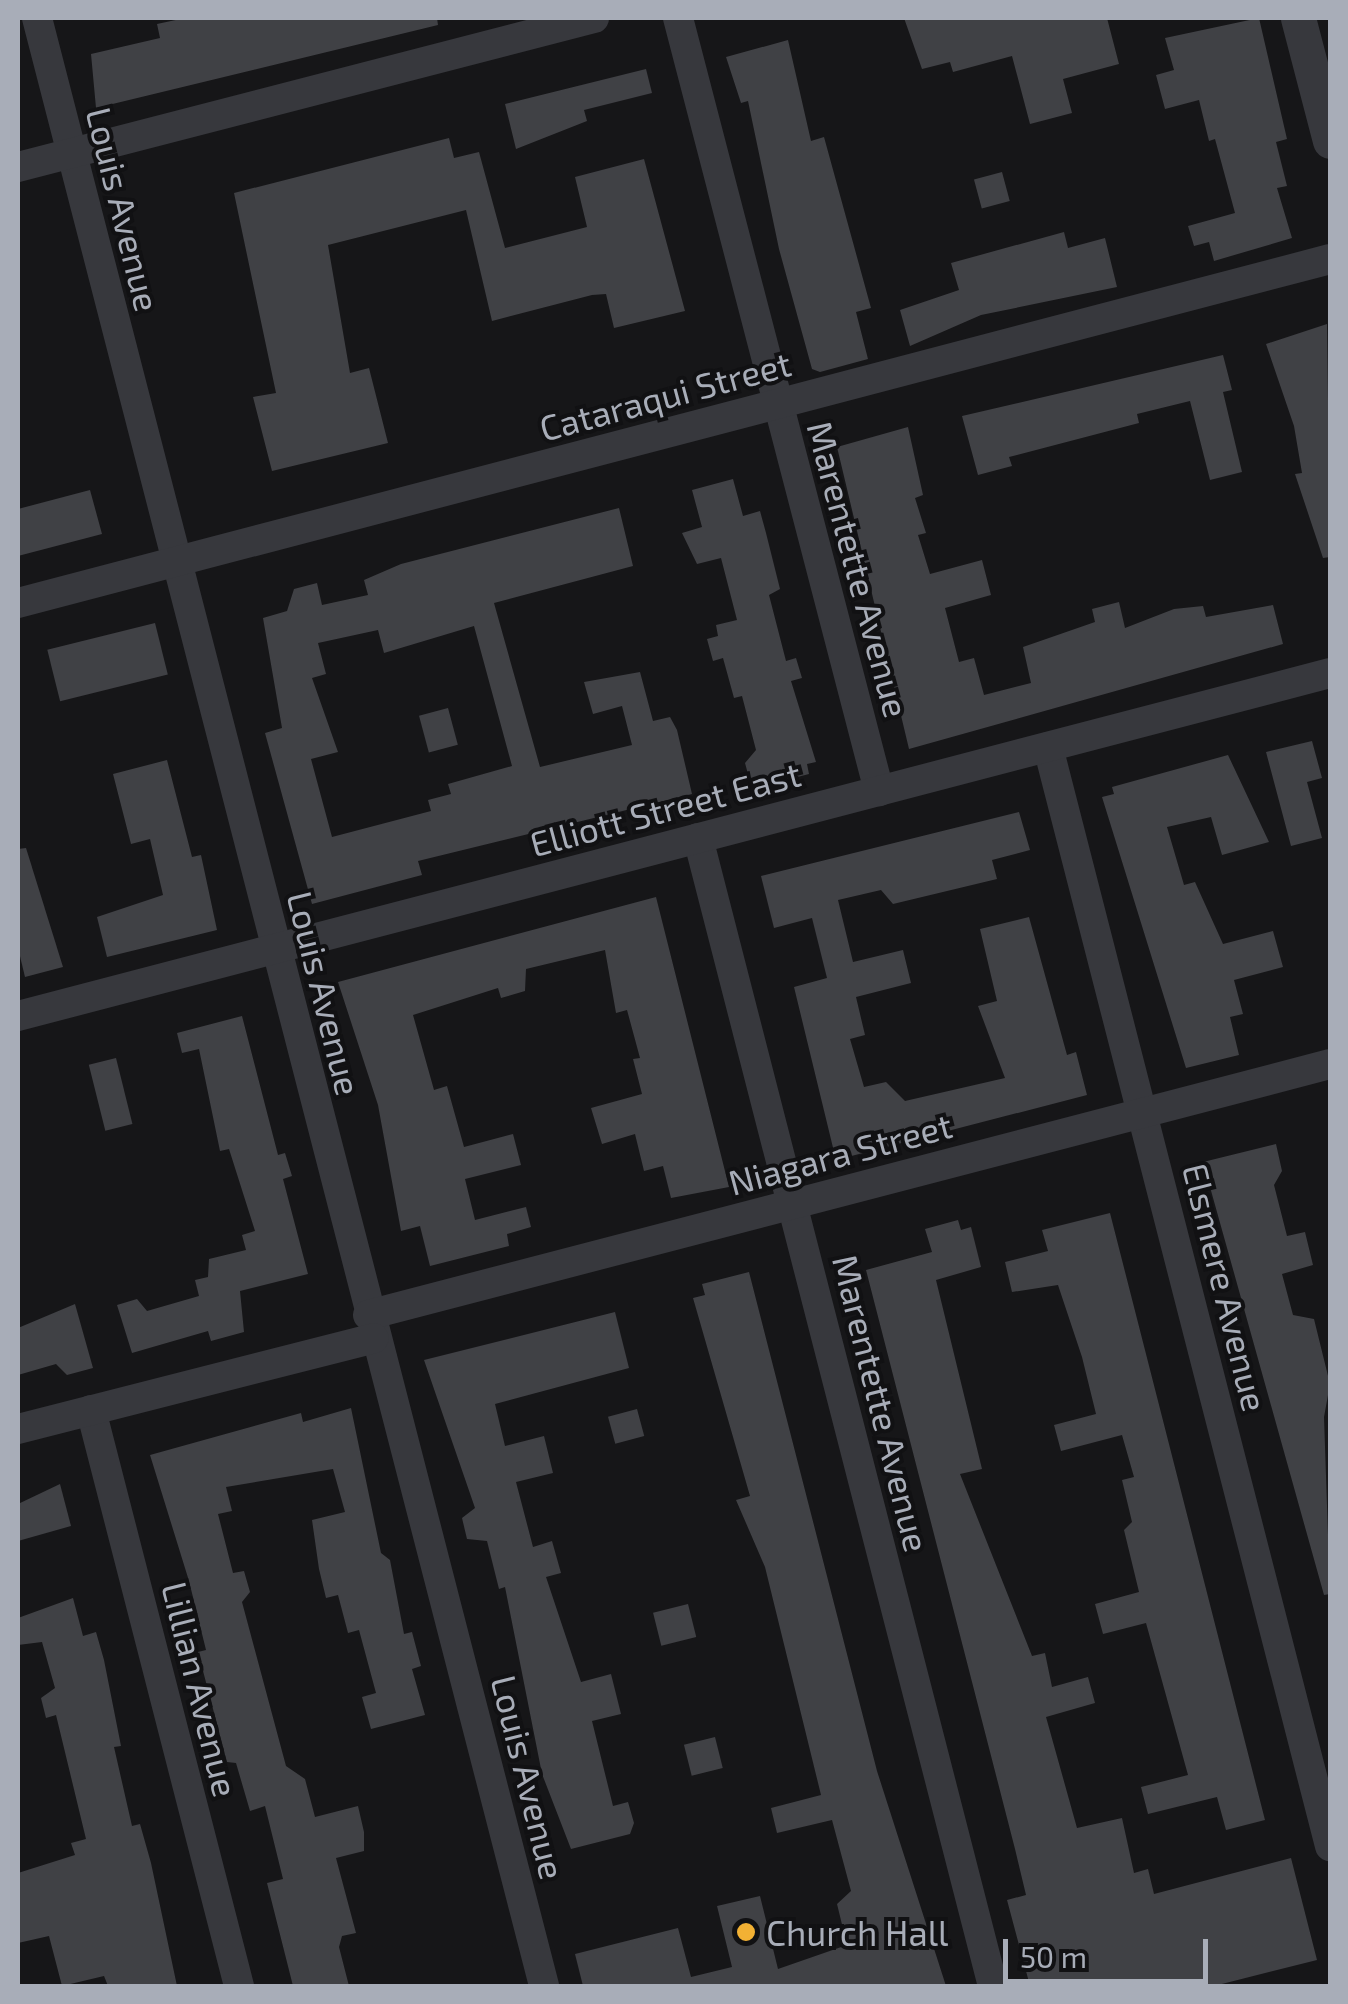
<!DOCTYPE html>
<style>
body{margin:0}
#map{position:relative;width:1348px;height:2004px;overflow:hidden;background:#161618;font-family:"Exo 2",sans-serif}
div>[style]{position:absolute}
.building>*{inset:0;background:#404145;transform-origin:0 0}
.minor>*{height:30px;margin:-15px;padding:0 15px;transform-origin:15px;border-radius:15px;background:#37383d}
.tertiary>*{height:35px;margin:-17.5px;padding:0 17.5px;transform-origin:17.5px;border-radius:17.5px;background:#37383d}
.dots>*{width:28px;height:28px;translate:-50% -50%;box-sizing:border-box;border:5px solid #111113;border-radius:50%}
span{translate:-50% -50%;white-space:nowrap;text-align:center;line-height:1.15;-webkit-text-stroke:8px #111113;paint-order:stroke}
.street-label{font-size:35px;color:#a8adb8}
.poi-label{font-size:35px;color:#a8adb8}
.left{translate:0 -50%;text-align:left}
.frame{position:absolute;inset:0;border:20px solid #a8adb8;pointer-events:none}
.scale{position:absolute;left:1003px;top:1939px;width:205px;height:45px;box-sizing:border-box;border:5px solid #a8adb8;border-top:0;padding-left:12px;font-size:30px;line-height:35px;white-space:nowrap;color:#a8adb8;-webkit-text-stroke:8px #111113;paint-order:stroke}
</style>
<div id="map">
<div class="building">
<i style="clip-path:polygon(185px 18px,437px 18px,438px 25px,96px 108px,91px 54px,160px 38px,157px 24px)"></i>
<i style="clip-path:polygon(904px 18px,1107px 18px,1119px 64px,1063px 79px,1072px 113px,1030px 124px,1012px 56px,953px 72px,950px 62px,922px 69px)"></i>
<i style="clip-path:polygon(1259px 18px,1287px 139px,1276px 142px,1287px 186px,1277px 188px,1292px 238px,1214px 261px,1209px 242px,1194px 246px,1188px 226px,1235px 213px,1215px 139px,1209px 141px,1199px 100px,1165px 109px,1156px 75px,1174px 70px,1165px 38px)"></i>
<i style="clip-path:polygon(788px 40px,811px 141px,824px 137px,871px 308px,856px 312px,868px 359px,820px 372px,812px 369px,779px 249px,748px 101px,741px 103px,726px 57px)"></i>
<i style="clip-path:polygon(646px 69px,652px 93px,584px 110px,587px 121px,516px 149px,505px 104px)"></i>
<i style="clip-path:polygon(449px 138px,454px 158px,479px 152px,505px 248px,587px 227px,575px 177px,644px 159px,685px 311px,614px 328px,606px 294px,592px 295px,492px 321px,466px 210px,328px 245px,350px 373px,369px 368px,388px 443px,272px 471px,253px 397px,276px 393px,234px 193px)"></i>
<i style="left:1002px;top:172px;width:30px;height:29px;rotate:75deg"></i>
<i style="clip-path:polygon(1064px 232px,1068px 248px,1105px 238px,1117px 287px,981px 315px,910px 346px,900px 310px,959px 290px,951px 263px)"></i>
<i style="clip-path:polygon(1327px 324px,1330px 557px,1323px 558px,1295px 474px,1302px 473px,1294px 426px,1266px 344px)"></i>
<i style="clip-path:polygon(1223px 355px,1232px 390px,1223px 392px,1242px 472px,1210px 480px,1190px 401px,1137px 414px,1139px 423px,1009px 457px,1012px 466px,978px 475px,962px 416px)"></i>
<i style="clip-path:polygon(908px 427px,923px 495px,915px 498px,926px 533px,918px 535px,930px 574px,982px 560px,991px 595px,945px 608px,959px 662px,974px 658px,984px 695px,1031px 683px,1023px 647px,1095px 622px,1092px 609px,1119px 602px,1125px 628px,1174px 609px,1203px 606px,1206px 617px,1273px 605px,1283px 644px,909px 749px,837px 447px)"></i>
<i style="clip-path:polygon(733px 479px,743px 516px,760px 511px,766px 533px,780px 589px,769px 595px,786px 661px,796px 658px,802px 678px,791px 681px,816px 762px,807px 764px,809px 774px,752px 789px,745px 763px,756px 750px,742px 696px,734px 698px,723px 658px,713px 661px,707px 639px,718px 636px,716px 625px,737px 620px,721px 558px,697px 564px,682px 533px,702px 527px,692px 490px)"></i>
<i style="clip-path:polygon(90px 490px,102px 534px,18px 556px,18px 509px)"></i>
<i style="clip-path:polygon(evenodd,619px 508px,633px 566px,494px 603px,540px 767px,632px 745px,622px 706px,593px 714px,584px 682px,640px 672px,653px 721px,670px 717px,677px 730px,692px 794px,418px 861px,422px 875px,312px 904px,265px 733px,282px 728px,263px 618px,287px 611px,294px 589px,317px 583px,322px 605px,368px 595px,364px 580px,401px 564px,619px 508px,474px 626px,512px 766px,448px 784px,451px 794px,428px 800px,431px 811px,332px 837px,311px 759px,338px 752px,312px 678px,326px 674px,318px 643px,378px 630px,384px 653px,474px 626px)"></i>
<i style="left:155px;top:623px;width:53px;height:111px;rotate:76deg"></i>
<i style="left:448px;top:708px;width:38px;height:30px;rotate:75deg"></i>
<i style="clip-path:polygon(1312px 741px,1322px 778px,1307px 782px,1322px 838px,1291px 846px,1266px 752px)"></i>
<i style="clip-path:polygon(1228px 755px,1269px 842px,1222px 855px,1211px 817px,1167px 827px,1184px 885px,1195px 882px,1223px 944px,1273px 931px,1283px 967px,1234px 980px,1243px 1014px,1230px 1017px,1239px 1055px,1186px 1068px,1102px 797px,1114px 794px,1112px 787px)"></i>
<i style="clip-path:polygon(167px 760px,192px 857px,201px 855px,217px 930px,107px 957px,97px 917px,163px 895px,150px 839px,131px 844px,113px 774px)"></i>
<i style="clip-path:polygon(1019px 812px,1030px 850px,992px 860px,997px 879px,893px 904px,881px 890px,838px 900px,853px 962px,903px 950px,911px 983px,856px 997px,865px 1035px,850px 1039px,864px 1087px,886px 1082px,905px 1101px,1005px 1078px,978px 1006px,997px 1001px,980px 929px,1029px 917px,1067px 1055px,1076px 1052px,1087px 1095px,836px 1160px,794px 987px,827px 978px,812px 918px,774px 928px,761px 876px)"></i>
<i style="clip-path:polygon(26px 848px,63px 967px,25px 977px,18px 948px,18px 849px)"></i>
<i style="clip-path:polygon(656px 897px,729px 1187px,671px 1198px,663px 1166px,644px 1171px,635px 1134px,602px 1144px,591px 1108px,642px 1094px,633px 1059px,640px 1058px,627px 1010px,616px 1013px,605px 950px,526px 969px,525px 991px,501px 998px,498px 988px,413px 1015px,434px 1090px,447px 1086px,464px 1147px,513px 1134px,521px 1165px,465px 1179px,475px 1220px,526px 1207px,531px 1227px,507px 1234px,509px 1246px,430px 1266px,420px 1226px,401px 1231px,378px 1105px,338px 982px)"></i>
<i style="clip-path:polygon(242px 1016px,278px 1155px,285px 1153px,292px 1176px,283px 1179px,308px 1274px,240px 1291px,244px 1332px,211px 1341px,208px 1331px,132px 1353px,117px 1305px,137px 1299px,147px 1311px,199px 1296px,195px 1280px,208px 1277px,209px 1259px,246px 1250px,242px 1235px,255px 1231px,229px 1149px,220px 1151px,199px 1049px,182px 1053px,177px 1033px)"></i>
<i style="left:116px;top:1058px;width:68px;height:28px;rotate:76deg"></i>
<i style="clip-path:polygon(1276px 1144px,1282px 1171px,1274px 1185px,1287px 1236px,1305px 1232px,1313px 1265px,1282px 1274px,1293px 1315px,1314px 1319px,1330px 1384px,1324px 1417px,1330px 1594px,1324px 1595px,1203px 1162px)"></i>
<i style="clip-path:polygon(1110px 1213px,1265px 1820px,1226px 1830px,1217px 1797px,1148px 1814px,1141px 1787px,1188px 1775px,1146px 1623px,1103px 1634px,1095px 1604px,1139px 1592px,1124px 1530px,1132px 1522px,1122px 1480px,1134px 1477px,1122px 1435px,1061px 1451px,1054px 1425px,1096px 1414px,1082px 1357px,1058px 1285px,1012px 1292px,1005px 1262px,1048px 1251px,1042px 1230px)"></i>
<i style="clip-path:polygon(958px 1220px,961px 1230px,971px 1227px,981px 1267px,936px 1280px,982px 1469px,960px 1474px,1032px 1656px,1045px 1653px,1052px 1687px,1088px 1677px,1095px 1703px,1046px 1717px,1077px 1828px,1122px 1818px,1134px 1873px,1148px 1869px,1154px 1894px,1291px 1858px,1317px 1960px,1214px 1986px,1030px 1986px,1007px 1900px,1026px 1895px,1015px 1849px,866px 1270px,932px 1252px,925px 1229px)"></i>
<i style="clip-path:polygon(749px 1272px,877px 1771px,946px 1986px,583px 1986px,575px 1954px,678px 1928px,691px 1977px,732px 1967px,717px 1906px,760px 1896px,778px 1969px,847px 1945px,837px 1904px,851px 1891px,832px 1820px,777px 1833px,771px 1808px,821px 1795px,765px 1567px,736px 1500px,750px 1496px,693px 1298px,705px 1295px,702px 1284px)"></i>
<i style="clip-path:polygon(75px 1304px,93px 1368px,67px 1375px,56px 1364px,18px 1375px,18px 1328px)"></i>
<i style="clip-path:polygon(615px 1312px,629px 1368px,495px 1404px,505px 1446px,544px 1436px,553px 1473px,516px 1482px,533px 1547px,552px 1541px,561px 1573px,546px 1577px,581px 1682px,611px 1674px,621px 1714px,592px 1721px,613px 1806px,628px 1802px,634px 1823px,630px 1834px,571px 1849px,542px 1774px,505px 1587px,499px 1589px,487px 1541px,467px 1539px,462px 1518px,475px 1508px,424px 1360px)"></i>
<i style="clip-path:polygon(351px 1408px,381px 1553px,390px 1560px,404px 1634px,412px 1632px,421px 1666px,412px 1669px,425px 1715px,371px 1729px,362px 1697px,376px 1693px,359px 1630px,348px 1633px,338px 1595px,326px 1598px,319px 1569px,312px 1520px,345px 1512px,333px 1469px,226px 1487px,232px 1511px,218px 1514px,233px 1573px,244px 1571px,250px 1592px,242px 1602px,286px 1766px,305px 1779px,315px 1817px,358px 1806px,364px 1832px,364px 1851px,336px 1858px,356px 1933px,342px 1936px,339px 1947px,349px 1986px,293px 1986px,267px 1883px,283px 1879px,265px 1806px,250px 1811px,236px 1763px,227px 1762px,198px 1652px,206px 1650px,189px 1581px,150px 1455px,301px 1413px,303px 1422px)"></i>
<i style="left:637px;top:1409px;width:28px;height:30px;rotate:75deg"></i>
<i style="clip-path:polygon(60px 1484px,71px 1526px,18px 1541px,18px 1504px)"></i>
<i style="clip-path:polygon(73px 1598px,83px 1636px,96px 1632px,104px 1660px,121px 1746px,114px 1747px,132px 1826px,140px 1824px,151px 1863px,177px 1986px,108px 1986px,104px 1976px,62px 1986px,49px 1936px,18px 1943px,18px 1873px,75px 1855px,71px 1843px,86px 1839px,56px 1715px,46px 1718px,41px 1698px,55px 1688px,42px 1642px,18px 1645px,18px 1618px)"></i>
<i style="left:688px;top:1604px;width:34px;height:36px;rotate:76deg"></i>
<i style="left:715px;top:1737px;width:32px;height:32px;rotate:76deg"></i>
</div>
<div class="minor">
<i style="left:37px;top:18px;width:2032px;rotate:75.55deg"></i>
<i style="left:678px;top:18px;width:799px;rotate:75.42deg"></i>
<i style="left:18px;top:167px;width:595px;rotate:-14.5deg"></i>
<i style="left:18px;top:603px;width:1356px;rotate:-14.69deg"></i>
<i style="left:1048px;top:747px;width:1135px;rotate:75.61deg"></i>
<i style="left:698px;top:838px;width:1185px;rotate:75.59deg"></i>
<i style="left:18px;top:1016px;width:1356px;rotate:-14.65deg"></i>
<i style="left:368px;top:1315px;width:994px;rotate:-14.62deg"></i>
<i style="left:91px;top:1410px;width:595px;rotate:75.59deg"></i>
<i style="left:18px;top:1429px;width:367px;rotate:-14.3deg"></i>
</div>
<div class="tertiary">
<i style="left:1298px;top:18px;width:127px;rotate:75.4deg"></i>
</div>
<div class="dots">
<i style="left:746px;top:1932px;background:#f2b134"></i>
</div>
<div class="street-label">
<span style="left:124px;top:209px;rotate:76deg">Louis Avenue</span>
<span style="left:665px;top:395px;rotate:-15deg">Cataraqui Street</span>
<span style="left:859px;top:569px;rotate:75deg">Marentette Avenue</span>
<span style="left:665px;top:808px;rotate:-15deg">Elliott Street East</span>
<span style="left:325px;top:993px;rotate:76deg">Louis Avenue</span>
<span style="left:840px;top:1153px;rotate:-15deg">Niagara Street</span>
<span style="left:1226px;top:1287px;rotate:76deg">Elsmere Avenue</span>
<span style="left:882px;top:1403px;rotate:76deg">Marentette Avenue</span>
<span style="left:201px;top:1689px;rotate:76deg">Lillian Avenue</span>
<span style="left:529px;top:1777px;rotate:76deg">Louis Avenue</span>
</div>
<div class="poi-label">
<span class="left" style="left:766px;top:1932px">Church Hall</span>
</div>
<div class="frame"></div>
<div class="scale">50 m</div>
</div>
